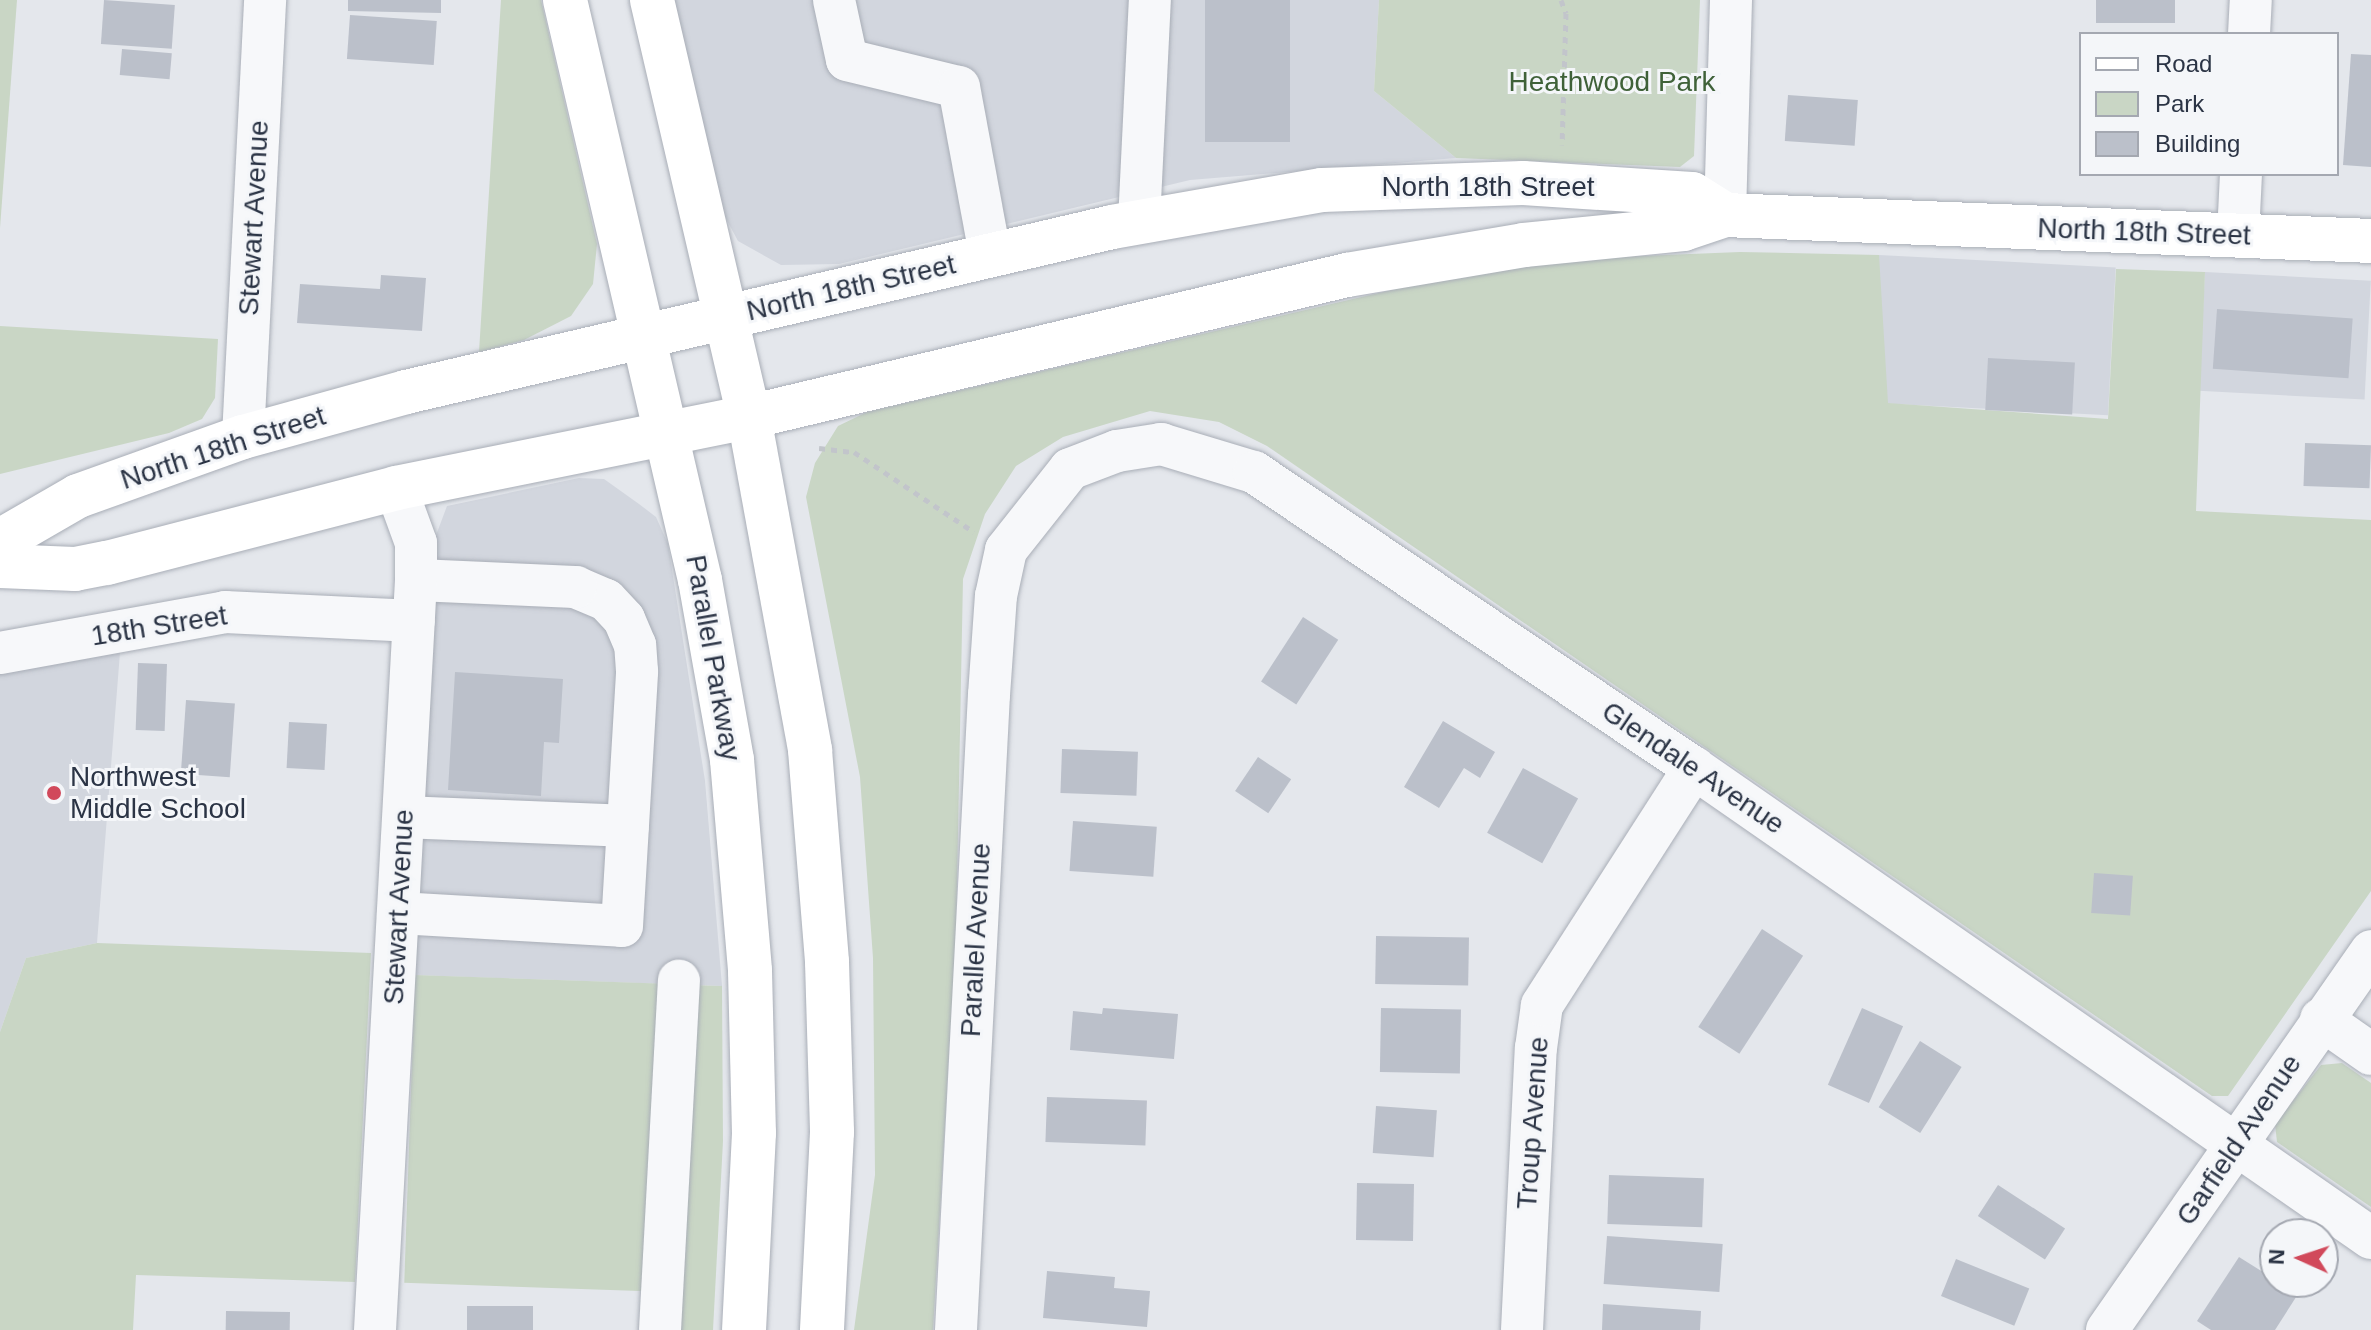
<!DOCTYPE html>
<style>
body{margin:0}
#map{position:relative;width:2371px;height:1330px;overflow:hidden;background:#e4e7ec;font-family:Arial,sans-serif}
div>[style]{position:absolute}
.built>*{inset:0;background:#d2d6de;transform-origin:0 0}
.green>*{inset:0;background:#c9d6c5;transform-origin:0 0}
.building>*{inset:0;background:#bbc0ca;transform-origin:0 0}
.path>*{height:5px;margin-top:-2.5px;transform-origin:0;background:repeating-linear-gradient(90deg,#c2c5cb 0 6px,transparent 0 12px)}
.roads{filter:drop-shadow(0 0 2px #a9aeb7) drop-shadow(0 0 2px #a9aeb7)}
.minor>*{height:42px;margin:-21px;padding:0 21px;transform-origin:21px;border-radius:21px;background:#f7f8fa}
.major>*{height:44px;margin:-22px;padding:0 22px;transform-origin:22px;border-radius:22px;background:#fff}
.dots>*{width:22px;height:22px;translate:-50% -50%;box-sizing:border-box;border:4px solid #f4f6f9;border-radius:50%}
span{translate:-50% -50%;white-space:nowrap;text-align:center;line-height:1.15;-webkit-text-stroke:6px #f4f6f9;paint-order:stroke}
.park-label{font-size:28px;color:#3f6138}
.street-label{font-size:28px;color:#2b3445}
.poi-label{font-size:28px;color:#2b3445}
.left{translate:0 -50%;text-align:left}
.legend{position:absolute;left:2079px;top:32px;width:260px;height:144px;box-sizing:border-box;background:#f4f6f9;border:2px solid #a4a8b1;margin:0;padding:10px 14px;list-style:none;font-size:24px;color:#2b3445}
.legend li{display:flex;align-items:center;gap:16px;height:40px}
.legend b{width:40px;border:2px solid #a4a8b1}
.north{position:absolute;left:2259px;top:1218px;width:80px;height:80px;box-sizing:border-box;background:#f4f6f9;border:2px solid #a4a8b1;border-radius:50%;rotate:273deg;font-size:22px;font-weight:700;line-height:32px;text-align:center;color:#2b3445}
.north::after{content:'';display:block;margin:auto;width:28px;height:36px;background:#d1495b;clip-path:polygon(50% 0,100% 100%,50% 72%,0 100%)}
</style>
<div id="map">
<div class="built">
<i style="clip-path:polygon(673px 0,1379px 0,1374px 91px,1456px 158px,1190px 180px,839px 264px,781px 265px,738px 241px,722px 211px)"></i>
<i style="left:1879px;top:255px;width:237px;height:148px;rotate:3deg"></i>
<i style="left:2205px;top:272px;width:166px;height:119px;rotate:3deg"></i>
<i style="clip-path:polygon(579px 478px,604px 479px,639px 504px,656px 517px,668px 544px,705px 781px,722px 986px,415px 975px,435px 538px,447px 506px)"></i>
<i style="clip-path:polygon(121px 640px,97px 943px,26px 958px,0 1032px,0 644px)"></i>
</div>
<div class="green">
<i style="clip-path:polygon(0 0,17px 0,0 228px)"></i>
<i style="clip-path:polygon(501px 0,541px 0,597px 244px,593px 284px,571px 316px,524px 340px,479px 352px)"></i>
<i style="clip-path:polygon(1379px 0,1700px 0,1694px 156px,1680px 167px,1456px 158px,1374px 91px)"></i>
<i style="clip-path:polygon(1740px 252px,1879px 255px,1888px 403px,2108px 419px,2116px 269px,2205px 272px,2196px 511px,2371px 520px,2371px 891px,2228px 1096px,2212px 1096px,1267px 446px,1219px 422px,1150px 411px,1063px 437px,1016px 466px,985px 514px,963px 579px,956px 935px,933px 1330px,854px 1330px,875px 1175px,873px 958px,860px 777px,806px 497px,815px 463px,838px 426px,867px 412px,1439px 279px,1566px 259px)"></i>
<i style="clip-path:polygon(0 326px,218px 339px,215px 398px,202px 419px,169px 433px,0 474px)"></i>
<i style="clip-path:polygon(97px 943px,371px 953px,355px 1282px,136px 1275px,133px 1330px,0 1330px,0 1032px,26px 958px)"></i>
<i style="left:415px;top:975px;width:250px;height:308px;rotate:2deg"></i>
<i style="clip-path:polygon(690px 985px,722px 986px,723px 1141px,713px 1330px,671px 1330px)"></i>
<i style="clip-path:polygon(2342px 1063px,2371px 1083px,2371px 1207px,2277px 1142px,2275px 1124px,2321px 1065px)"></i>
</div>
<div class="building">
<i style="left:104px;top:0;width:71px;height:44px;rotate:4deg"></i>
<i style="clip-path:polygon(348px 0,441px 0,441px 13px,348px 11px)"></i>
<i style="left:1205px;top:0;width:85px;height:142px"></i>
<i style="left:2096px;top:0;width:79px;height:23px"></i>
<i style="left:350px;top:15px;width:87px;height:44px;rotate:4deg"></i>
<i style="left:122px;top:49px;width:50px;height:26px;rotate:5deg"></i>
<i style="clip-path:polygon(2351px 54px,2371px 55px,2371px 167px,2343px 165px)"></i>
<i style="left:1788px;top:95px;width:70px;height:46px;rotate:4deg"></i>
<i style="clip-path:polygon(381px 275px,426px 278px,422px 331px,297px 323px,300px 284px,380px 289px)"></i>
<i style="left:2217px;top:309px;width:136px;height:60px;rotate:4deg"></i>
<i style="left:1988px;top:358px;width:87px;height:52px;rotate:3deg"></i>
<i style="left:2305px;top:443px;width:66px;height:43px;rotate:2deg"></i>
<i style="left:1303px;top:617px;width:42px;height:77px;rotate:33deg"></i>
<i style="left:138px;top:663px;width:29px;height:67px;rotate:2deg"></i>
<i style="clip-path:polygon(455px 672px,563px 679px,559px 743px,544px 742px,541px 796px,448px 790px)"></i>
<i style="left:186px;top:700px;width:49px;height:74px;rotate:4deg"></i>
<i style="clip-path:polygon(1443px 721px,1495px 752px,1480px 778px,1464px 768px,1439px 808px,1404px 787px)"></i>
<i style="left:289px;top:722px;width:38px;height:46px;rotate:3deg"></i>
<i style="left:1062px;top:749px;width:76px;height:44px;rotate:2deg"></i>
<i style="left:1258px;top:757px;width:40px;height:41px;rotate:34deg"></i>
<i style="left:1523px;top:768px;width:63px;height:74px;rotate:29deg"></i>
<i style="left:1073px;top:821px;width:84px;height:50px;rotate:4deg"></i>
<i style="left:2094px;top:873px;width:39px;height:40px;rotate:4deg"></i>
<i style="left:1762px;top:929px;width:49px;height:117px;rotate:33deg"></i>
<i style="left:1376px;top:936px;width:93px;height:48px;rotate:1deg"></i>
<i style="clip-path:polygon(1103px 1008px,1178px 1014px,1174px 1059px,1070px 1050px,1073px 1011px,1102px 1014px)"></i>
<i style="left:1381px;top:1008px;width:80px;height:64px;rotate:1deg"></i>
<i style="left:1862px;top:1008px;width:45px;height:84px;rotate:24deg"></i>
<i style="left:1920px;top:1041px;width:49px;height:78px;rotate:32deg"></i>
<i style="left:1047px;top:1097px;width:100px;height:45px;rotate:2deg"></i>
<i style="left:1376px;top:1106px;width:61px;height:47px;rotate:4deg"></i>
<i style="left:1609px;top:1175px;width:95px;height:49px;rotate:2deg"></i>
<i style="left:1357px;top:1183px;width:57px;height:57px;rotate:1deg"></i>
<i style="left:1998px;top:1185px;width:80px;height:37px;rotate:33deg"></i>
<i style="left:1607px;top:1236px;width:116px;height:48px;rotate:4deg"></i>
<i style="clip-path:polygon(2239px 1257px,2298px 1294px,2275px 1330px,2211px 1330px,2197px 1321px)"></i>
<i style="left:1956px;top:1259px;width:79px;height:40px;rotate:22deg"></i>
<i style="clip-path:polygon(1047px 1271px,1115px 1277px,1114px 1288px,1150px 1291px,1147px 1327px,1043px 1318px)"></i>
<i style="clip-path:polygon(1603px 1304px,1701px 1311px,1700px 1330px,1602px 1330px)"></i>
<i style="left:467px;top:1306px;width:66px;height:24px"></i>
<i style="left:226px;top:1311px;width:64px;height:19px;rotate:1deg"></i>
</div>
<div class="path">
<i style="left:1561px;top:0;width:14px;rotate:69deg"></i>
<i style="left:1566px;top:13px;width:132px;rotate:91.7deg"></i>
<i style="left:819px;top:448px;width:35px;rotate:7deg"></i>
<i style="left:854px;top:452px;width:144px;rotate:33.7deg"></i>
</div>
<div class="roads">
<div class="minor">
<i style="left:834px;top:0;width:61px;rotate:77.8deg"></i>
<i style="left:847px;top:60px;width:115px;rotate:13.6deg"></i>
<i style="left:959px;top:87px;width:171px;rotate:79.5deg"></i>
<i style="left:2249px;top:34px;width:34px;rotate:-87deg"></i>
<i style="left:1725px;top:215px;width:215px;rotate:-88.4deg"></i>
<i style="left:1139px;top:222px;width:222px;rotate:-87.2deg"></i>
<i style="left:2238px;top:235px;width:61px;rotate:-87.2deg"></i>
<i style="left:243px;top:437px;width:438px;rotate:-87.1deg"></i>
<i style="left:0;top:653px;width:229px;rotate:-10.3deg"></i>
<i style="left:225px;top:612px;width:189px;rotate:2.7deg"></i>
<i style="left:404px;top:817px;width:224px;rotate:2.3deg"></i>
<i style="left:398px;top:913px;width:224px;rotate:3.3deg"></i>
<i style="left:622px;top:926px;width:255px;rotate:-86.6deg"></i>
<i style="left:637px;top:671px;width:26px;rotate:-94deg"></i>
<i style="left:635px;top:645px;width:28px;rotate:-113deg"></i>
<i style="left:624px;top:619px;width:26px;rotate:-133deg"></i>
<i style="left:606px;top:600px;width:33px;rotate:-157deg"></i>
<i style="left:576px;top:587px;width:160px;rotate:-177.5deg"></i>
<i style="left:2321px;top:1019px;width:61px;rotate:35deg"></i>
<i style="left:375px;top:1330px;width:751px;rotate:-86.87deg"></i>
<i style="left:416px;top:580px;width:37px;rotate:-90deg"></i>
<i style="left:416px;top:543px;width:59px;rotate:-110deg"></i>
<i style="left:660px;top:1330px;width:350px;rotate:-86.9deg"></i>
<i style="left:956px;top:1330px;width:636px;rotate:-87.03deg"></i>
<i style="left:989px;top:695px;width:99px;rotate:-86deg"></i>
<i style="left:996px;top:596px;width:47px;rotate:-77.7deg"></i>
<i style="left:1006px;top:550px;width:103px;rotate:-51.7deg"></i>
<i style="left:1070px;top:469px;width:50px;rotate:-21deg"></i>
<i style="left:1117px;top:451px;width:45px;rotate:-9deg"></i>
<i style="left:1161px;top:444px;width:97px;rotate:16.8deg"></i>
<i style="left:1254px;top:472px;width:530px;rotate:33.93deg"></i>
<i style="left:1694px;top:768px;width:824px;rotate:34.77deg"></i>
<i style="left:1522px;top:1330px;width:282px;rotate:-87.2deg"></i>
<i style="left:1536px;top:1048px;width:43px;rotate:-82.1deg"></i>
<i style="left:1542px;top:1005px;width:282px;rotate:-57.3deg"></i>
<i style="left:2107px;top:1330px;width:462px;rotate:-55.1deg"></i>
</div>
<div class="major">
<i style="left:565px;top:0;width:596px;rotate:76.9deg"></i>
<i style="left:700px;top:580px;width:183px;rotate:79.9deg"></i>
<i style="left:732px;top:760px;width:212px;rotate:85.1deg"></i>
<i style="left:750px;top:971px;width:162px;rotate:88.6deg"></i>
<i style="left:754px;top:1133px;width:197px;rotate:92.9deg"></i>
<i style="left:652px;top:0;width:428px;rotate:76.9deg"></i>
<i style="left:749px;top:417px;width:339px;rotate:79.6deg"></i>
<i style="left:810px;top:750px;width:213px;rotate:85.4deg"></i>
<i style="left:827px;top:962px;width:170px;rotate:88.3deg"></i>
<i style="left:832px;top:1132px;width:198px;rotate:92.9deg"></i>
<i style="left:0;top:541px;width:90px;rotate:-30deg"></i>
<i style="left:78px;top:496px;width:175px;rotate:-19.7deg"></i>
<i style="left:243px;top:437px;width:169px;rotate:-15.4deg"></i>
<i style="left:406px;top:392px;width:725px;rotate:-13.15deg"></i>
<i style="left:1112px;top:227px;width:213px;rotate:-10deg"></i>
<i style="left:1322px;top:190px;width:201px;rotate:-2deg"></i>
<i style="left:1523px;top:183px;width:169px;rotate:3.7deg"></i>
<i style="left:1692px;top:194px;width:39px;rotate:32deg"></i>
<i style="left:0;top:566px;width:75px;rotate:2.3deg"></i>
<i style="left:75px;top:569px;width:33px;rotate:-11deg"></i>
<i style="left:107px;top:563px;width:299px;rotate:-14.5deg"></i>
<i style="left:396px;top:488px;width:360px;rotate:-11.4deg"></i>
<i style="left:749px;top:417px;width:615px;rotate:-13.36deg"></i>
<i style="left:1347px;top:275px;width:180px;rotate:-9.6deg"></i>
<i style="left:1524px;top:245px;width:160px;rotate:-5.7deg"></i>
<i style="left:1683px;top:229px;width:44px;rotate:-18.4deg"></i>
<i style="left:1725px;top:215px;width:647px;rotate:2.3deg"></i>
</div>
</div>
<div class="dots">
<i style="left:54px;top:793px;background:#d1495b"></i>
</div>
<div class="park-label">
<span style="left:1612px;top:82px">Heathwood Park</span>
</div>
<div class="street-label">
<span style="left:1488px;top:187px">North 18th Street</span>
<span style="left:254px;top:218px;rotate:-87deg">Stewart Avenue</span>
<span style="left:2144px;top:232px;rotate:2deg">North 18th Street</span>
<span style="left:851px;top:288px;rotate:-13deg">North 18th Street</span>
<span style="left:223px;top:448px;rotate:-18deg">North 18th Street</span>
<span style="left:159px;top:626px;rotate:-9deg">18th Street</span>
<span style="left:713px;top:658px;rotate:80deg">Parallel Parkway</span>
<span style="left:1693px;top:768px;rotate:34deg">Glendale Avenue</span>
<span style="left:399px;top:907px;rotate:-87deg">Stewart Avenue</span>
<span style="left:976px;top:940px;rotate:-87deg">Parallel Avenue</span>
<span style="left:1533px;top:1123px;rotate:-86deg">Troup Avenue</span>
<span style="left:2239px;top:1140px;rotate:-56deg">Garfield Avenue</span>
</div>
<div class="poi-label">
<span class="left" style="left:70px;top:793px">Northwest<br>Middle School</span>
</div>
<ul class="legend">
<li><b style="height:10px;background:#fff"></b>Road</li>
<li><b style="height:22px;background:#c9d6c5"></b>Park</li>
<li><b style="height:22px;background:#bbc0ca"></b>Building</li>
</ul>
<div class="north">N</div>
</div>
